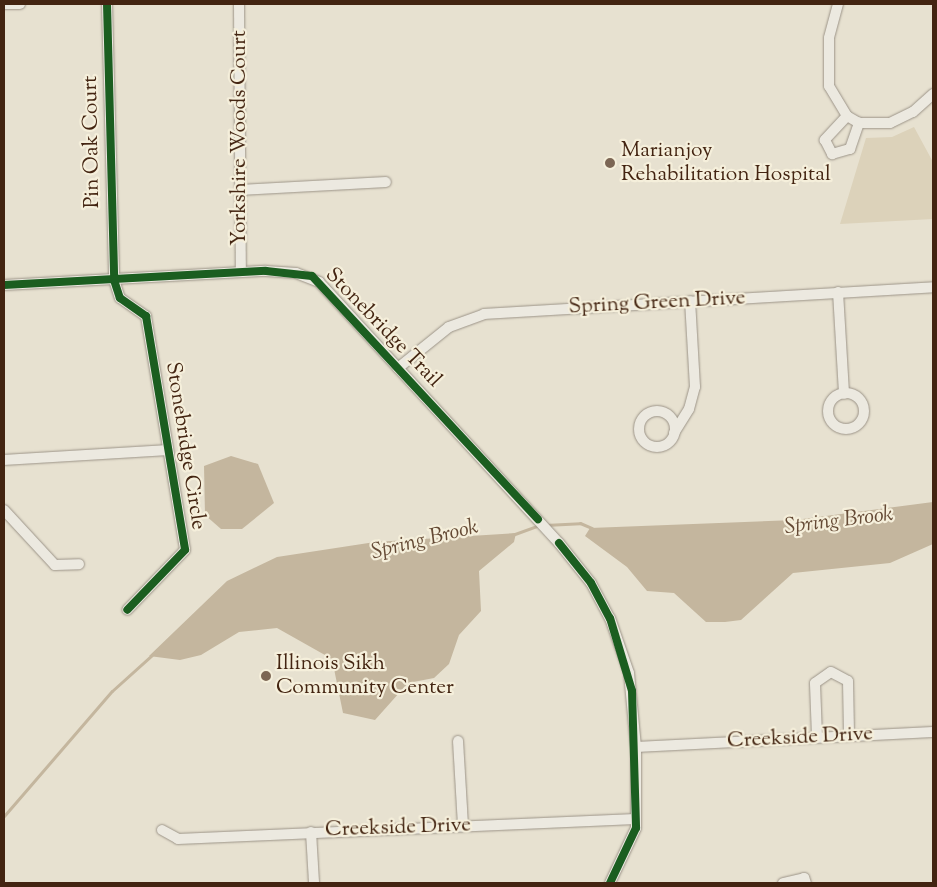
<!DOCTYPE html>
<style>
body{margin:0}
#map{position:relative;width:937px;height:887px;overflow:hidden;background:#e7e1d0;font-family:"Sorts Mill Goudy",serif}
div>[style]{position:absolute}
.green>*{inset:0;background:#dcd2ba}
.water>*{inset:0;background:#c4b69e}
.stream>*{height:3px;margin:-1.5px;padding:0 1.5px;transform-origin:1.5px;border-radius:1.5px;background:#c4b69e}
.roads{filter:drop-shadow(0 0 1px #9c9488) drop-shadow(0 0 1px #9c9488)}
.street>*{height:10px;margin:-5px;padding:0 5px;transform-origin:5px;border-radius:5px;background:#ece9e0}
.street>.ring{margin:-5px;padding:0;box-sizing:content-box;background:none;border:10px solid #ece9e0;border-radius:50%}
.cycleway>*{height:8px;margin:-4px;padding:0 4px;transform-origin:4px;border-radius:4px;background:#1b5e20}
.dots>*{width:14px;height:14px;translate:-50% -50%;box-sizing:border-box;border:2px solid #f5efdb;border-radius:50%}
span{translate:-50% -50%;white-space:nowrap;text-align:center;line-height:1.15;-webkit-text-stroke:4.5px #f5efdb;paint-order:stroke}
.street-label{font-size:21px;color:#432411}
.poi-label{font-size:21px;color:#432411}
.left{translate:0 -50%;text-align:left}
.water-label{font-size:22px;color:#654a35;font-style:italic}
.frame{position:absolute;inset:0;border:5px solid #432411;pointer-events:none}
</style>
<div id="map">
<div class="green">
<i style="clip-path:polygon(914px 127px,933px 162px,933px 219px,840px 224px,866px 138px,892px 137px)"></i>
</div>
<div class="water">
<i style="clip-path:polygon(231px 456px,258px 464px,274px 503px,242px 529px,221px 529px,205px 515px,204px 466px)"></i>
<i style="clip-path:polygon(933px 502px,933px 544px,890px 563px,793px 573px,741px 620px,725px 622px,706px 622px,674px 593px,647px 591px,627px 567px,585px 536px,590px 528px,795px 520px)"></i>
<i style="clip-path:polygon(516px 533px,514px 542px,479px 571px,481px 611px,459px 635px,449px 664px,434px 678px,408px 683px,375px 720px,343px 713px,332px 659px,277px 628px,239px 632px,201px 655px,180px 660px,149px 656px,227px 581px,277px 557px,375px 542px)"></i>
</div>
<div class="stream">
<i style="left:545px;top:525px;width:35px;rotate:-3deg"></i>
<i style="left:580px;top:523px;width:13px;rotate:23deg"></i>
<i style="left:512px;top:535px;width:29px;rotate:-20deg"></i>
<i style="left:4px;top:816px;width:165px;rotate:-49.2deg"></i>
<i style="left:112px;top:691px;width:54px;rotate:-42deg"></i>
</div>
<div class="roads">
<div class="street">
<i style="left:4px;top:4px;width:16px"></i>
<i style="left:107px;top:4px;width:276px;rotate:88.5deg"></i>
<i style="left:114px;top:280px;width:19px;rotate:72deg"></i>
<i style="left:120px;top:298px;width:32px;rotate:35deg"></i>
<i style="left:146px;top:316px;width:237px;rotate:80.5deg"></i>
<i style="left:185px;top:550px;width:83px;rotate:134deg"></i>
<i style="left:239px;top:4px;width:268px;rotate:89.6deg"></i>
<i style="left:838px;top:4px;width:35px;rotate:105deg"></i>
<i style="left:829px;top:38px;width:48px;rotate:90deg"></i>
<i style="left:829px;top:86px;width:35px;rotate:59deg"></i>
<i style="left:847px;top:116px;width:14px;rotate:30deg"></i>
<i style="left:859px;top:123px;width:31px"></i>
<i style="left:890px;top:123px;width:25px;rotate:-26deg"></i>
<i style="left:913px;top:112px;width:27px;rotate:-42deg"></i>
<i style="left:847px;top:116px;width:33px;rotate:133deg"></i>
<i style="left:825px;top:140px;width:16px;rotate:63deg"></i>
<i style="left:832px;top:154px;width:19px;rotate:-16deg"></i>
<i style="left:850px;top:149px;width:28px;rotate:-71deg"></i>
<i style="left:240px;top:190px;width:146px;rotate:-3.1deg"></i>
<i style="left:4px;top:285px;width:262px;rotate:-3.1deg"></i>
<i style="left:266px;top:271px;width:30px;rotate:4deg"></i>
<i style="left:296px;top:273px;width:25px;rotate:21deg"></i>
<i style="left:319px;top:282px;width:355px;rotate:47.4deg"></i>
<i style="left:559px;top:543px;width:51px;rotate:51.3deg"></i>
<i style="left:591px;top:583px;width:40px;rotate:62deg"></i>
<i style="left:610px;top:618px;width:58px;rotate:70.9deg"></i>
<i style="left:629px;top:673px;width:74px;rotate:84.6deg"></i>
<i style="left:636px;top:747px;width:81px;rotate:90deg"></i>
<i style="left:636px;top:828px;width:61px;rotate:115.3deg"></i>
<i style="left:838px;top:292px;width:102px;rotate:86.6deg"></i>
<i style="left:398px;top:368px;width:65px;rotate:-38.8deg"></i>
<i style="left:449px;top:327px;width:37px;rotate:-20deg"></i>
<i style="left:484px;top:314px;width:450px;rotate:-3.4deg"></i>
<i class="ring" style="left:828px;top:393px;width:26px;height:26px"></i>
<i class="ring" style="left:639px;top:411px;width:26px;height:26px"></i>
<i style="left:674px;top:433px;width:28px;rotate:-58deg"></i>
<i style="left:689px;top:409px;width:23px;rotate:-75deg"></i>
<i style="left:695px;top:387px;width:86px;rotate:-93.3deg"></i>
<i style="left:4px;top:460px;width:164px;rotate:-3.5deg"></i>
<i style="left:4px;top:510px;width:75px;rotate:47.2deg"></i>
<i style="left:55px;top:565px;width:24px;rotate:-2deg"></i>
<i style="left:817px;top:736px;width:53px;rotate:-92.2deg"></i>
<i style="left:815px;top:683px;width:19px;rotate:-35deg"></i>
<i style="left:831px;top:672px;width:19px;rotate:28deg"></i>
<i style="left:848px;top:681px;width:54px;rotate:88.9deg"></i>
<i style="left:458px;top:741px;width:85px;rotate:86.6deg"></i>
<i style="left:636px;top:747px;width:297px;rotate:-2.9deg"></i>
<i style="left:162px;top:830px;width:18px;rotate:29deg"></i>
<i style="left:178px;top:839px;width:458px;rotate:-2.5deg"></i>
<i style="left:311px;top:832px;width:51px;rotate:86.6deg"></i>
<i style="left:783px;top:883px;width:22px;rotate:-13deg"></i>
<i style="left:804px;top:878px;width:5px;rotate:68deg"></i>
</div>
</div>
<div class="cycleway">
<i style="left:107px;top:4px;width:276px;rotate:88.5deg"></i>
<i style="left:114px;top:280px;width:19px;rotate:72deg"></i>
<i style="left:120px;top:298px;width:32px;rotate:35deg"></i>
<i style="left:146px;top:316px;width:237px;rotate:80.5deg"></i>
<i style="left:185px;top:550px;width:83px;rotate:134deg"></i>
<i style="left:4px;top:285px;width:262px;rotate:-3.1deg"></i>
<i style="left:266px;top:271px;width:46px;rotate:6.2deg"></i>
<i style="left:312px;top:276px;width:332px;rotate:47.1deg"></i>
<i style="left:559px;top:543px;width:51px;rotate:51.3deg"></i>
<i style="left:591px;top:583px;width:40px;rotate:62deg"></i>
<i style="left:610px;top:618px;width:76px;rotate:73.2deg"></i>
<i style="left:632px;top:691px;width:137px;rotate:88.3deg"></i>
<i style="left:636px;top:828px;width:61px;rotate:115.3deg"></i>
</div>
<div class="dots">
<i style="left:610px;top:163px;background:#7c6654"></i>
<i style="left:266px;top:676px;background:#7c6654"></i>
</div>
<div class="street-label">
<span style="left:240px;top:138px;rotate:-90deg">Yorkshire Woods Court</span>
<span style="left:92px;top:142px;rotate:-91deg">Pin Oak Court</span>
<span style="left:657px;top:303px;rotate:-3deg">Spring Green Drive</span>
<span style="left:383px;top:328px;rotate:46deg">Stonebridge Trail</span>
<span style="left:185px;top:446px;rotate:81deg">Stonebridge Circle</span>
<span style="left:800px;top:738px;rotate:-3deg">Creekside Drive</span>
<span style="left:398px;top:828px;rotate:-2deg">Creekside Drive</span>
</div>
<div class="poi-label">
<span class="left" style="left:621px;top:163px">Marianjoy<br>Rehabilitation Hospital</span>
<span class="left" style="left:276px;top:676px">Illinois Sikh<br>Community Center</span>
</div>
<div class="water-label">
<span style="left:839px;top:522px;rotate:-7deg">Spring Brook</span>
<span style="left:425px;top:541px;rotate:-14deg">Spring Brook</span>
</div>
<div class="frame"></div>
</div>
